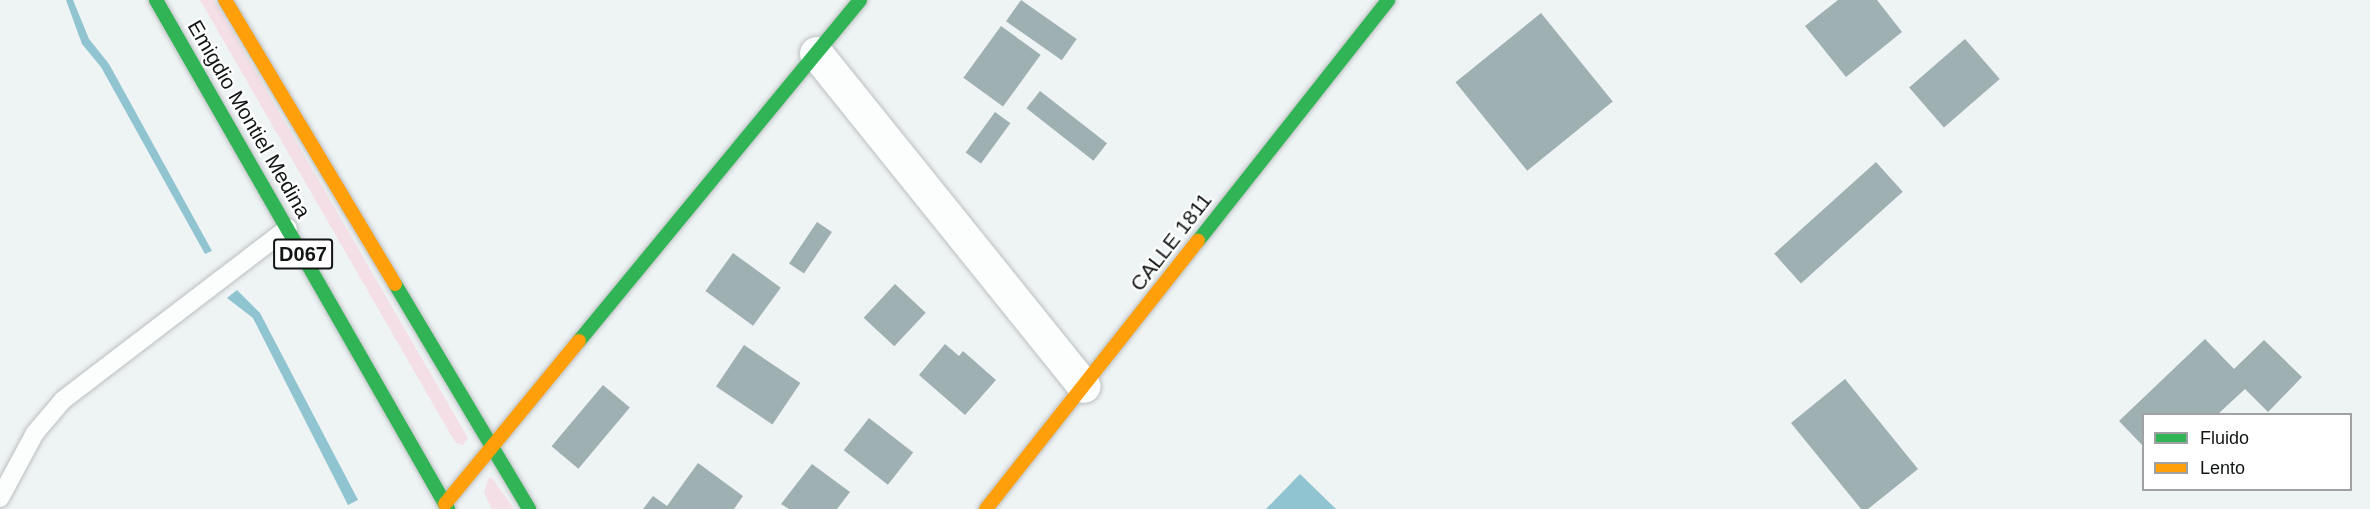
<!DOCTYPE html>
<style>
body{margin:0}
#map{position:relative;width:2370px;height:509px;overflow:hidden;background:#eef3f4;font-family:Arial,sans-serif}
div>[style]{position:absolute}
.green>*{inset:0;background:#f5dfe7}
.water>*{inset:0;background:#90c4d0}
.building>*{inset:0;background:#9fb0b3;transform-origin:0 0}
.roads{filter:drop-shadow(0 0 2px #bbbfc0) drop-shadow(0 0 2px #bbbfc0)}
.lane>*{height:18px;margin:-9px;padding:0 9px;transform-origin:9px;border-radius:9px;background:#fcfdfd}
.street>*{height:33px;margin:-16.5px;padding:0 16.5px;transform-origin:16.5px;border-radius:16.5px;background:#fcfdfd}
.fast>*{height:14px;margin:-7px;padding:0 7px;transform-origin:7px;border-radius:7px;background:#30b455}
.slow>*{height:14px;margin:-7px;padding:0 7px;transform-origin:7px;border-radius:7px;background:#ff9f0a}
span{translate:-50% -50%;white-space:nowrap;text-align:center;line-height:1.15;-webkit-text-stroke:4.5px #fff;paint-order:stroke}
.shield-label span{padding:2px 4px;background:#fff;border:2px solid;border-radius:4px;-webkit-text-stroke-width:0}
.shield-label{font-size:20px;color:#121516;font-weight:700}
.street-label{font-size:21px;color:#121516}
.legend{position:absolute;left:2142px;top:413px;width:210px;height:78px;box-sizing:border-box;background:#fff;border:2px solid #a0a1a2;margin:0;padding:8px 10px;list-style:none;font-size:18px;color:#121516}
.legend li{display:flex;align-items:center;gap:12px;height:30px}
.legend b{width:30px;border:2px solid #a0a1a2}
</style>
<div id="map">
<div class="green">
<i style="clip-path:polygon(200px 0,214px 0,468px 438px,463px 445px,455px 442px)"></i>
<i style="clip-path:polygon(489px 478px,492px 478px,514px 509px,492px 509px,484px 493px)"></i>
</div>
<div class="water">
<i style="clip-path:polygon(66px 0,73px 0,89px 39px,109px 64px,212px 251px,205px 254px,101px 67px,82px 44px)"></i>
<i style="clip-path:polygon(237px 290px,260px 313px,358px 500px,348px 505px,253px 318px,227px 298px)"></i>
<i style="clip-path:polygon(1300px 474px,1336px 509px,1266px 509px)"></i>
</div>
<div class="building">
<i style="left:1021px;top:0;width:68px;height:26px;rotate:35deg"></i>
<i style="clip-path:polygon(1838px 0,1877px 0,1902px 32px,1846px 77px,1805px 26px)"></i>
<i style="left:1541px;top:13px;width:114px;height:110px;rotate:51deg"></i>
<i style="left:1001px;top:26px;width:49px;height:64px;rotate:36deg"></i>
<i style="left:1965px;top:39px;width:53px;height:74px;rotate:49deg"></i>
<i style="left:1040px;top:91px;width:85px;height:22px;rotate:38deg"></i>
<i style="left:995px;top:112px;width:19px;height:50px;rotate:36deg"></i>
<i style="left:1876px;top:162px;width:40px;height:137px;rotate:48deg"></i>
<i style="left:817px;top:222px;width:18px;height:50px;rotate:34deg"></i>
<i style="left:733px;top:253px;width:59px;height:47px;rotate:36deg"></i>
<i style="left:895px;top:284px;width:42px;height:46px;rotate:43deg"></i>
<i style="clip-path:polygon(2205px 339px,2234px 369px,2264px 340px,2302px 377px,2268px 412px,2245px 389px,2218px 414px,2144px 414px,2144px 447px,2119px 421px)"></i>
<i style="clip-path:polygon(945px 344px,959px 356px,963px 351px,996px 380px,965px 415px,919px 375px)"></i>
<i style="left:744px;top:345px;width:68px;height:50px;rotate:34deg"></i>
<i style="clip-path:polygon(1845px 379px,1918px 469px,1868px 509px,1861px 509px,1791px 423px)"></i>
<i style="left:603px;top:385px;width:35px;height:80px;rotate:40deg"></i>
<i style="left:869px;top:418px;width:56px;height:41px;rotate:38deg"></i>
<i style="clip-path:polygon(698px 463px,743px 496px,734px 509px,643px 509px,653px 496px,667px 506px)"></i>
<i style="clip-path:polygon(812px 464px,850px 492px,837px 509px,789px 509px,781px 504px)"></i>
</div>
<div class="roads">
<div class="lane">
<i style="left:0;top:498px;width:74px;rotate:-61.7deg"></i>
<i style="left:35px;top:433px;width:43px;rotate:-49.7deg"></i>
<i style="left:63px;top:400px;width:283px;rotate:-37.4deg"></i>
</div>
<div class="street">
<i style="left:816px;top:53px;width:427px;rotate:51.2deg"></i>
</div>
<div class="fast">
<i style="left:156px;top:0;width:587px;rotate:60.16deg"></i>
<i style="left:1198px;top:241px;width:307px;rotate:-51.7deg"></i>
<i style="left:395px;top:284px;width:262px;rotate:59.2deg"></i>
<i style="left:579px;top:341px;width:442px;rotate:-50.5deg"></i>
</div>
<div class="slow">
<i style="left:225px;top:0;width:331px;rotate:59.1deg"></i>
<i style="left:445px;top:504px;width:211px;rotate:-50.6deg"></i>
<i style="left:986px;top:509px;width:342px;rotate:-51.7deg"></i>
</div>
</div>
<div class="shield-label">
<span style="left:303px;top:254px">D067</span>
</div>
<div class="street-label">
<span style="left:249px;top:119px;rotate:60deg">Emigdio Montiel Medina</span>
<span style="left:1171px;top:242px;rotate:-52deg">CALLE 1811</span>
</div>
<ul class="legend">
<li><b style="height:8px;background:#30b455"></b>Fluido</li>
<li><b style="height:8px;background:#ff9f0a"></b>Lento</li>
</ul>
</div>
